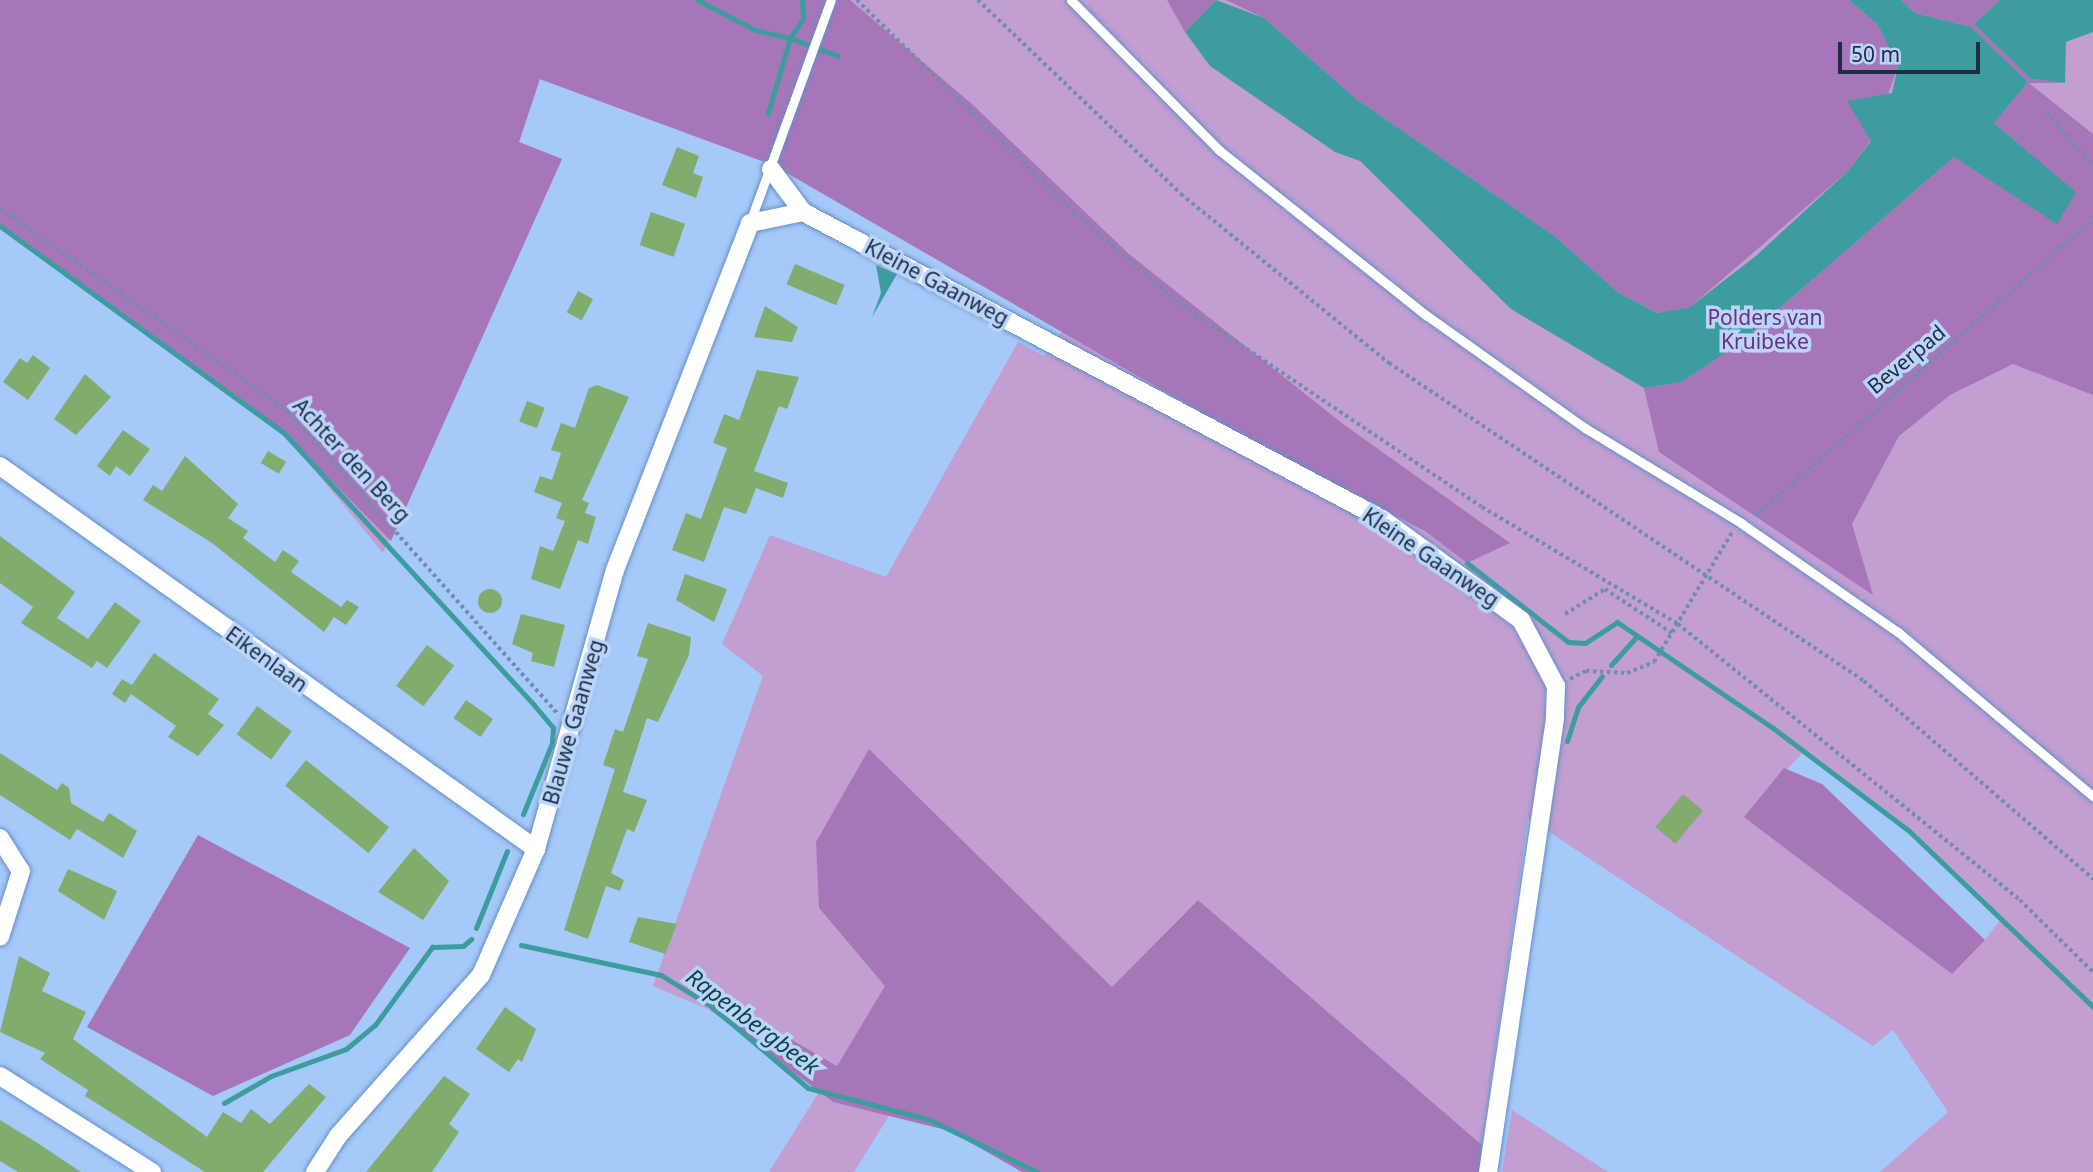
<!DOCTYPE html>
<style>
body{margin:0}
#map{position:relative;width:2093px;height:1172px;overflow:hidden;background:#a5c9f9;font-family:"Noto Sans",sans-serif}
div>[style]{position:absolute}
.green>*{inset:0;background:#c29ed1}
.forest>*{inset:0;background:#a676b9}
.water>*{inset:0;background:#3d9d9e}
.stream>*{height:5px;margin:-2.5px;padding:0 2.5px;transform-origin:2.5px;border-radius:2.5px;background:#3d9d9e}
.building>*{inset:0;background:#81ac6e;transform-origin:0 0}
.round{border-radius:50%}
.path>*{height:3.5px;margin-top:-1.75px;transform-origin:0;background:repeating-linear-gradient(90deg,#708cb3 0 3.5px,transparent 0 7px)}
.roads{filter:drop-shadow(0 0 2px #658ec7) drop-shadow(0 0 2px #658ec7)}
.service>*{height:9px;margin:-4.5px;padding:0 4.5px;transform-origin:4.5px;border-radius:4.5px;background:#fff}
.minor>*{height:18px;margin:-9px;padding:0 9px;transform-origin:9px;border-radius:9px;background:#fff}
span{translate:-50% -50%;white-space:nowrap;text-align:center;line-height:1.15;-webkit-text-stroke:7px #bbd5fa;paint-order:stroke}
.street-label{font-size:21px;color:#1c2d45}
.park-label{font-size:21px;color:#6b2e80}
.water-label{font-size:23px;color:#0c4647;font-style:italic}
.scale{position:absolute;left:1838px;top:42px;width:142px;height:32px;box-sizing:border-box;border:4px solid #1c2d45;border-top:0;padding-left:9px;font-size:21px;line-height:24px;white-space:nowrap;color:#1c2d45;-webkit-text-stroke:5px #bbd5fa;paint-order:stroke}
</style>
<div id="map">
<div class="green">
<i style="clip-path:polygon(evenodd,0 0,2093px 0,2093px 1172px,1880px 1172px,1948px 1112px,1893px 1030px,1873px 1046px,1528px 818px,1482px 1145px,1198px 900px,1112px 987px,869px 750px,819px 908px,886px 986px,837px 1066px,714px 996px,710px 1010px,653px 986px,763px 676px,722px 644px,770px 535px,886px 577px,1018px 342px,1044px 356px,1063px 330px,773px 165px,539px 79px,519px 142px,562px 159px,383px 553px,284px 433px,0 226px,0 0,1804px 751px,1908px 830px,2001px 919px,1985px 940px,1744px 817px,1804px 751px)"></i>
<i style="clip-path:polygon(819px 1092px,833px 1102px,890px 1114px,854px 1172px,769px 1172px)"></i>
<i style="clip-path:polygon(1512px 1110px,1608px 1172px,1502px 1172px)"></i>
</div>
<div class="forest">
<i style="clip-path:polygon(0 0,850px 0,973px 105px,1129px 254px,1343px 424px,1510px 543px,1467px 563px,1425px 531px,1235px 432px,773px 165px,540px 79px,519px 142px,562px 159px,391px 541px,284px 433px,0 226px)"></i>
<i style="clip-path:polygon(1167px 0,1216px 0,1185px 32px)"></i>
<i style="clip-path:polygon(1226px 0,1849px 0,1878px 25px,1898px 67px,1871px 140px,1848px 171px,1690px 307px,1657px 313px,1619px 293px,1553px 235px,1355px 98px,1264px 18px)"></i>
<i style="clip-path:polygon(1901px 0,2000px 0,1974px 24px,2031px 79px,2065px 83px,2029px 83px,2093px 134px,2093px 395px,2013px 364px,1950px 395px,1899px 436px,1852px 524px,1873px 595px,1659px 452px,1644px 388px,1682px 382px,1737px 345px,1954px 157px,2057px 223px,2075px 192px,1994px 123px,2028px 82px,1971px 27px,1915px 13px)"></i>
<i style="clip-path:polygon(869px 749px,1112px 987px,1198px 900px,1482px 1145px,1479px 1172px,1022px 1172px,950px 1131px,833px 1102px,710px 1010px,714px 995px,837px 1066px,885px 986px,819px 908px,816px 842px)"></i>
<i style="clip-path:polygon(1784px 768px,1822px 784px,1985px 940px,1952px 974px,1744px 817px)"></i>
<i style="clip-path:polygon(198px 835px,410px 948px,350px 1035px,213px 1096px,87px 1027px)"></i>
</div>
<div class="water">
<i style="clip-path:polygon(1216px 0,1264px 18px,1355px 98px,1553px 235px,1619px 293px,1657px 313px,1690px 307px,1757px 255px,1848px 171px,1871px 141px,1847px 101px,1892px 93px,1898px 67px,1878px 25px,1849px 0,1901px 0,1915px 13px,1971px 27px,2028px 82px,1994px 123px,2076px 192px,2057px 224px,1954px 157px,1737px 345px,1682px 382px,1644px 388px,1511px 309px,1360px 161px,1335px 152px,1210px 66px,1185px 32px)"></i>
<i style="clip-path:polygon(2000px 0,2093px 0,2093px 32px,2066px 42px,2065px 83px,2031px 79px,1974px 24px)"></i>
<i style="clip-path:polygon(876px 265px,897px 274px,872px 317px,881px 293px)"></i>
</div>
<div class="stream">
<i style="left:698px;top:0;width:64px;rotate:27.8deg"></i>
<i style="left:755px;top:30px;width:36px;rotate:13deg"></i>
<i style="left:790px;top:38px;width:23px;rotate:-56deg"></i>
<i style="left:803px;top:19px;width:19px;rotate:-93deg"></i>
<i style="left:768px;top:113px;width:78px;rotate:-73.7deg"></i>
<i style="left:790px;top:38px;width:51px;rotate:20.6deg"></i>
<i style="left:0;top:226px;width:351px;rotate:36.1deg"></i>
<i style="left:284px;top:433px;width:369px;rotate:47.4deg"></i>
<i style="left:534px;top:705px;width:30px;rotate:50deg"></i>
<i style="left:553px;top:728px;width:15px;rotate:94deg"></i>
<i style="left:552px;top:743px;width:77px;rotate:112.2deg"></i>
<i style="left:1467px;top:563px;width:128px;rotate:38deg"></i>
<i style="left:1568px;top:642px;width:17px;rotate:3deg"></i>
<i style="left:1585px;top:643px;width:38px;rotate:-33deg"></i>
<i style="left:1617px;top:622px;width:189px;rotate:34.2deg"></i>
<i style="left:1773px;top:728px;width:169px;rotate:37.1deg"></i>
<i style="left:1908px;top:830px;width:256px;rotate:43.7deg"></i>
<i style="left:1611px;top:665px;width:39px;rotate:-48deg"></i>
<i style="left:1567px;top:741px;width:36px;rotate:-72deg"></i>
<i style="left:1578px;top:707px;width:39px;rotate:-52deg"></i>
<i style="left:476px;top:928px;width:83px;rotate:-68.1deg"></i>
<i style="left:521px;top:945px;width:143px;rotate:12.1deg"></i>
<i style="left:661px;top:975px;width:59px;rotate:31.8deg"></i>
<i style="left:711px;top:1006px;width:127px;rotate:40.2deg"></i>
<i style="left:808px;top:1088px;width:124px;rotate:14.5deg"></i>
<i style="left:928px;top:1119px;width:121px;rotate:25.9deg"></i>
<i style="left:224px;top:1103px;width:54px;rotate:-29.9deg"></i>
<i style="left:271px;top:1076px;width:80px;rotate:-19.8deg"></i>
<i style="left:346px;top:1049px;width:38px;rotate:-40deg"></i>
<i style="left:375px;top:1025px;width:97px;rotate:-53.8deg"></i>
<i style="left:432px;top:947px;width:31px;rotate:-2deg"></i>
<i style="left:463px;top:946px;width:11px;rotate:-41deg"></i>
</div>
<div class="building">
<i style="clip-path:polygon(677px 147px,699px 156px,693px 173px,703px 177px,696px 198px,662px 185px)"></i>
<i style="left:651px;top:212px;width:36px;height:35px;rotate:19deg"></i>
<i style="left:795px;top:264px;width:54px;height:22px;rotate:23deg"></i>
<i style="left:578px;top:291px;width:17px;height:24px;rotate:28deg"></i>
<i style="clip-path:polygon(765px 306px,798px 327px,792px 342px,754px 337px)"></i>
<i style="clip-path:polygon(33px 355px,50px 368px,28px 400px,3px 382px,20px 358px,27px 363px)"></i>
<i style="clip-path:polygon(757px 370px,799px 377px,787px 409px,779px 406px,754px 471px,788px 483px,783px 498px,756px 488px,746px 514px,724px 507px,704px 562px,672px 550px,686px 513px,701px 519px,727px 448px,713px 443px,724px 414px,739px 420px)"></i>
<i style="clip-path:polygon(85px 374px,111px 397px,76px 435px,54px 419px)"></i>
<i style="clip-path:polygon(597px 385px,629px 397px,582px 500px,589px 503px,585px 513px,596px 517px,588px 544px,578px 540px,560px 589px,531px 579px,540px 546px,553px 551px,565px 521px,556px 518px,562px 503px,534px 492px,540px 476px,552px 480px,561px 453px,551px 450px,561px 423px,575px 428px,589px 388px)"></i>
<i style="left:527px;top:401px;width:19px;height:22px;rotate:21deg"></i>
<i style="clip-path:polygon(123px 430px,150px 449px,130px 476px,116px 466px,110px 476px,97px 466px)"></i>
<i style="left:268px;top:451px;width:21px;height:14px;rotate:31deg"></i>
<i style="clip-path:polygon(185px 456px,238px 504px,228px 518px,248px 531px,243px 538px,275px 562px,283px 550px,299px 561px,291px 572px,341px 607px,347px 600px,359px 607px,346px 625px,334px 617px,324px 632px,212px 543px,143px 500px,153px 485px,162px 491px)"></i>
<i style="clip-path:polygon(0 536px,75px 592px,57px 618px,88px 639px,115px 602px,141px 621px,107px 668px,97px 661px,92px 668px,21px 623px,33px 607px,0 583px)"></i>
<i style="clip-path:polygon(685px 574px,727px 589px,714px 622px,676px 600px)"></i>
<i class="round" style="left:478px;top:589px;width:24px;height:24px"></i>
<i style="clip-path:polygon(521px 614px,565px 625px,554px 667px,531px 661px,533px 653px,512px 644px)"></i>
<i style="clip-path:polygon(648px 623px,691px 637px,689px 655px,658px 722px,647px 718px,623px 792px,647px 800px,634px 832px,627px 829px,611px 873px,624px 880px,620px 891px,606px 886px,588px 939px,564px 930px,615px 769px,603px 765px,615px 729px,623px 732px,648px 659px,637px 656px)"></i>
<i style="left:427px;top:645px;width:34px;height:51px;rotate:37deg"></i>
<i style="clip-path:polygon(154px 653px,219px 699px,208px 714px,224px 725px,198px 756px,168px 737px,176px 726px,131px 694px,125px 703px,112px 694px,122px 679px,132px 685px)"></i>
<i style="left:466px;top:700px;width:33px;height:22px;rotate:35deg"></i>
<i style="left:257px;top:706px;width:43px;height:35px;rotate:36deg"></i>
<i style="clip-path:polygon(0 753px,57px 790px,62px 783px,69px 788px,71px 803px,103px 822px,109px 813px,137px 831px,123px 858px,77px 829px,70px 840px,0 795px)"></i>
<i style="left:306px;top:760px;width:107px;height:33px;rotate:39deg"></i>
<i style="left:1683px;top:794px;width:26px;height:43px;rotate:40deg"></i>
<i style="clip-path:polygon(414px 848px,449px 881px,423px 920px,378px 892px)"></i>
<i style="clip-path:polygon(68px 869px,117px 891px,104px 920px,58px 891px)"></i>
<i style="clip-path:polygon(638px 917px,677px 924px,665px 954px,629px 942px)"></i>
<i style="clip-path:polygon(19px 956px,50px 973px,42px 991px,86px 1012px,73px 1039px,207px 1137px,223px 1112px,241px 1123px,251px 1109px,270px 1124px,309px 1084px,326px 1097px,263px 1172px,205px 1172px,85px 1096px,88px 1090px,40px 1059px,45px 1053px,0 1032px)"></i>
<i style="clip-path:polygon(505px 1007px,536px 1029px,522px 1062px,518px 1059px,509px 1072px,476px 1049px)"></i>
<i style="clip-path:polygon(444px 1076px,470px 1094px,449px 1124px,459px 1132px,432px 1172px,366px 1172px)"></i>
<i style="clip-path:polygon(0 1120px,39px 1144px,81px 1172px,18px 1172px,0 1161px)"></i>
</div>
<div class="path">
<i style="left:857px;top:0;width:305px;rotate:44.3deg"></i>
<i style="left:1075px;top:213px;width:135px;rotate:41.1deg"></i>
<i style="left:1177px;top:302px;width:367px;rotate:33.9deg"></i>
<i style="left:1482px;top:507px;width:228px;rotate:30.8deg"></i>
<i style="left:1678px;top:624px;width:439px;rotate:38.9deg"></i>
<i style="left:2020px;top:900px;width:103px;rotate:44.6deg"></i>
<i style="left:978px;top:0;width:281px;rotate:43.7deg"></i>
<i style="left:1181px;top:194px;width:268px;rotate:39.1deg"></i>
<i style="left:1389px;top:363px;width:572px;rotate:33.8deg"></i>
<i style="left:1864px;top:681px;width:303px;rotate:40.8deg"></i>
<i style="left:2047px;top:112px;width:71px;rotate:49.6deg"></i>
<i style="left:0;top:208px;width:354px;rotate:35.2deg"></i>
<i style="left:289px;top:412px;width:403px;rotate:48.3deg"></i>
<i style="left:1755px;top:516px;width:450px;rotate:-41.3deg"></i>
<i style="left:1565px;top:614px;width:47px;rotate:-32deg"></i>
<i style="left:1605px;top:589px;width:80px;rotate:33.3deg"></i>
<i style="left:1570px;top:679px;width:18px;rotate:-27deg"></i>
<i style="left:1586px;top:671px;width:41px;rotate:2.8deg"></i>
<i style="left:1627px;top:673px;width:29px;rotate:-22deg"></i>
<i style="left:1654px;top:662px;width:152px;rotate:-59deg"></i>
</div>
<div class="roads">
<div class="service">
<i style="left:1071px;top:0;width:211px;rotate:45.4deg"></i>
<i style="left:1219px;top:150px;width:265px;rotate:38.6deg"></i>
<i style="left:1426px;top:315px;width:195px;rotate:35.4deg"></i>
<i style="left:1585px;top:428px;width:183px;rotate:31.3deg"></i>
<i style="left:1741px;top:523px;width:191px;rotate:34.8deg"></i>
<i style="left:1898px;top:632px;width:255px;rotate:40.1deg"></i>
<i style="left:750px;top:222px;width:236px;rotate:-70deg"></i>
</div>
<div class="minor">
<i style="left:771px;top:169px;width:54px;rotate:53.3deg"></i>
<i style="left:0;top:466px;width:659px;rotate:35.55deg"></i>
<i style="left:0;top:838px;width:39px;rotate:58deg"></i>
<i style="left:21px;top:871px;width:69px;rotate:107.7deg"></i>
<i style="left:0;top:1076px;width:180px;rotate:32.3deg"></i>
<i style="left:315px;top:1172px;width:43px;rotate:-57.4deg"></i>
<i style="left:338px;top:1136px;width:215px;rotate:-48.4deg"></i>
<i style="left:481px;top:975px;width:137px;rotate:-66.4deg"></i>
<i style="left:536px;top:849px;width:290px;rotate:-74.2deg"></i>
<i style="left:615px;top:570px;width:372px;rotate:-68.7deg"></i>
<i style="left:750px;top:223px;width:54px;rotate:-11.7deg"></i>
<i style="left:803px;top:212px;width:655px;rotate:27.93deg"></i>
<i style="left:1382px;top:519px;width:172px;rotate:36deg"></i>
<i style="left:1521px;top:620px;width:75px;rotate:62.1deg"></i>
<i style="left:1556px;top:686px;width:33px;rotate:92deg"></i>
<i style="left:1555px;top:719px;width:458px;rotate:98.4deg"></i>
</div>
</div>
<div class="street-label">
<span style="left:937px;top:282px;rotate:28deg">Kleine Gaanweg</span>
<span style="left:1906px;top:359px;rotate:-40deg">Beverpad</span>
<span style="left:352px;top:460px;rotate:47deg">Achter den Berg</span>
<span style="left:1431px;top:557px;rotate:34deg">Kleine Gaanweg</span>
<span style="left:267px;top:659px;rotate:36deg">Eikenlaan</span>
<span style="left:573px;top:722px;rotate:-74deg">Blauwe Gaanweg</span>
</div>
<div class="park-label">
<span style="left:1765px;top:329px">Polders van<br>Kruibeke</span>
</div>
<div class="water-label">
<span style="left:753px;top:1021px;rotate:37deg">Rapenbergbeek</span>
</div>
<div class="scale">50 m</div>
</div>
